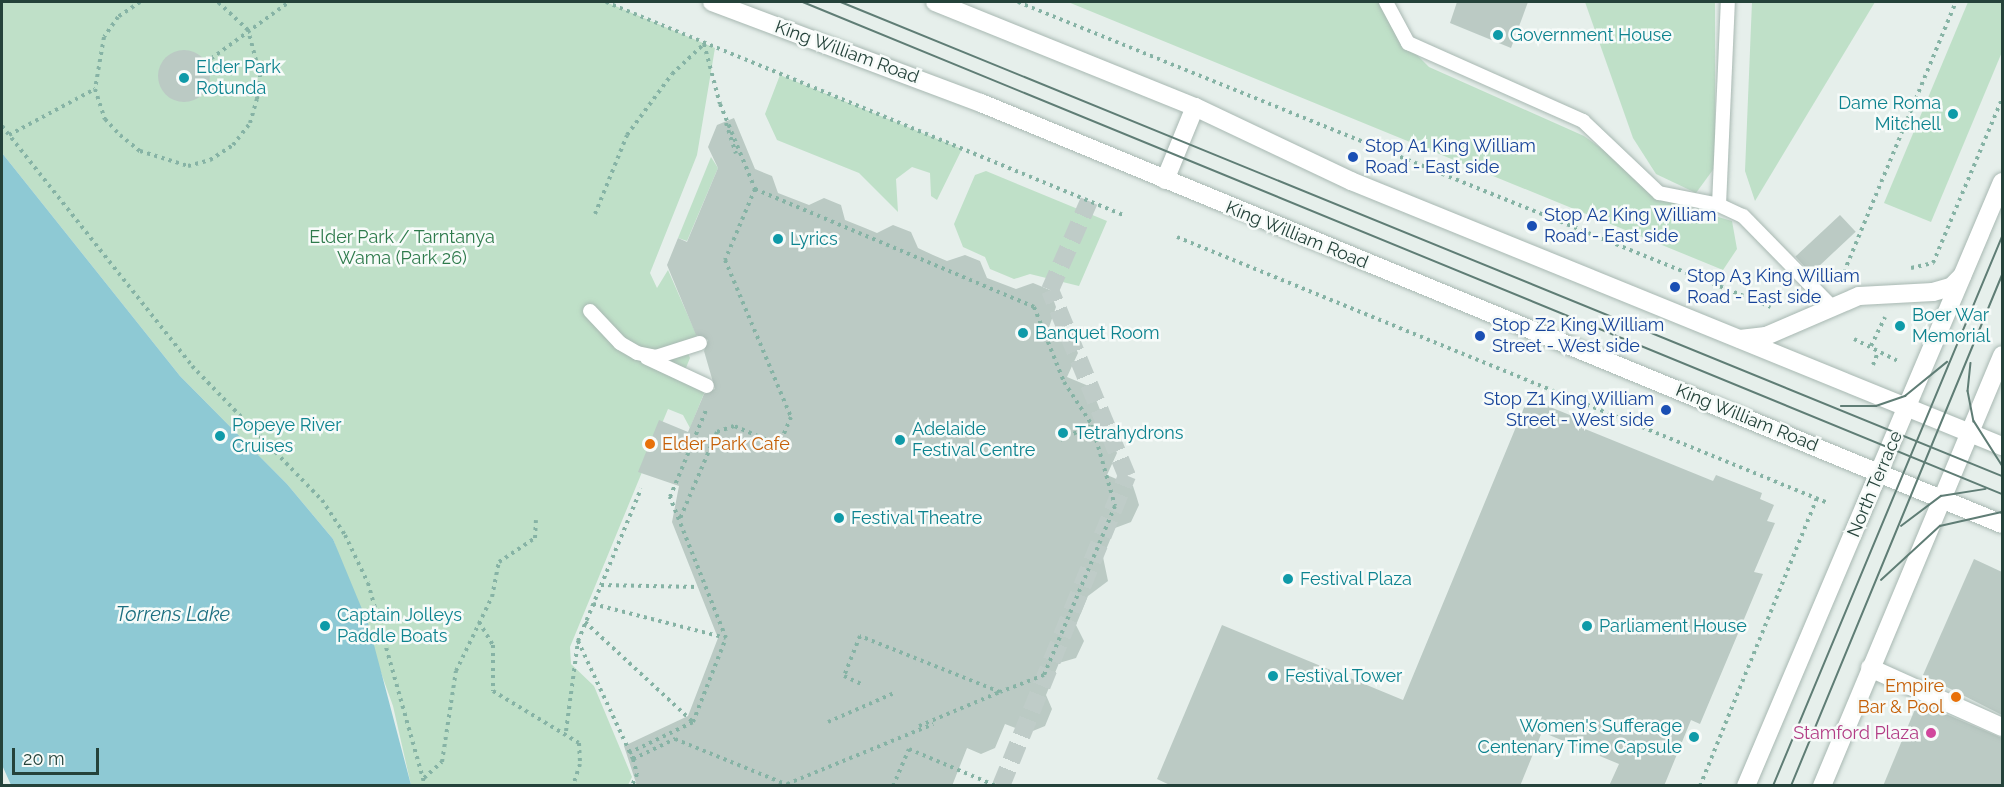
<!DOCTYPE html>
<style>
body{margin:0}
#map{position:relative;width:2004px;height:787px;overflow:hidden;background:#e6efeb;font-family:Raleway,sans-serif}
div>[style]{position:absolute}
.green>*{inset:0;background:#bfe0c8}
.water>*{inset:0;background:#8ec9d4}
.building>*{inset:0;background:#bbcac4;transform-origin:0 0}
.round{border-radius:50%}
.minor-tunnel>*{height:18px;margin-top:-9px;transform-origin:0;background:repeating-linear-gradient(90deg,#bfccc8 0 18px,transparent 0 27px)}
.path>*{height:4px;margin-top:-2px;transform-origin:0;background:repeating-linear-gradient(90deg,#86b3a5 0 3px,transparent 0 7.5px)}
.roads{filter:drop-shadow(0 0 2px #a8b8b2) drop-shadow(0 0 2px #a8b8b2)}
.service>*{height:14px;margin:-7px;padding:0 7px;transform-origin:7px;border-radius:7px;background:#fff}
.minor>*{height:18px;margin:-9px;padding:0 9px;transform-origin:9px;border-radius:9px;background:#fff}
.secondary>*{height:18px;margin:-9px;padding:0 9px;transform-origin:9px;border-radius:9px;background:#fff}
.tram>*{height:1.5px;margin:-0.75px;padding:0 0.75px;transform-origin:0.75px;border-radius:0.75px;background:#5f7d75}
.dots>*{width:16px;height:16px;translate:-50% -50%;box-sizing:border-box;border:3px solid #f7fbf9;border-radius:50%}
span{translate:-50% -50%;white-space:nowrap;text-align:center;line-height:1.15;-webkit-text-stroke:5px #f7fbf9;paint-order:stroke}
.culture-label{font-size:18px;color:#0d838f}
.left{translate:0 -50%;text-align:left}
.right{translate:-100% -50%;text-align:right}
.street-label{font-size:18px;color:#24423a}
.transit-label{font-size:18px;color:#164399}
.park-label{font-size:18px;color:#2d7a4b}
.food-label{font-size:18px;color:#c56008}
.hotel-label{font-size:18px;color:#b23c85}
.water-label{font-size:20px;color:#1c6f80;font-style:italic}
.frame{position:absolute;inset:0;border:3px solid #24423a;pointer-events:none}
.scale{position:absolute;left:12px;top:748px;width:87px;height:27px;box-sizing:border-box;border:3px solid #24423a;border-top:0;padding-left:8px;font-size:18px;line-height:21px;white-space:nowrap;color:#24423a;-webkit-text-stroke:4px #f7fbf9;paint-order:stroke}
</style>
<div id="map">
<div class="green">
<i style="clip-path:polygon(2px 2px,606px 2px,715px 48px,697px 155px,650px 273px,657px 288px,668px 270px,700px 343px,686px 349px,690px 358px,683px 375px,707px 386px,690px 428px,683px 415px,668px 409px,570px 647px,571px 664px,594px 686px,632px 777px,628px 785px,411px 785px,393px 706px,333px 539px,287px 484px,180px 376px,2px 153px)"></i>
<i style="clip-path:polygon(1068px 2px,1383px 2px,1403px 41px,1429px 67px,1584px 136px,1681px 206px,1732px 221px,1737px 249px,1723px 270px)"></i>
<i style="clip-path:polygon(1585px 2px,1715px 2px,1715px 167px,1696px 193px,1656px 174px,1633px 138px)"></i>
<i style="clip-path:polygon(1752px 2px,1875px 2px,1755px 201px,1745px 171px)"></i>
<i style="clip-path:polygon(1968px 2px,2002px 2px,2002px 52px,1931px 222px,1884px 203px)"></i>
<i style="clip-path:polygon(780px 75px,962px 149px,937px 200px,931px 196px,930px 173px,912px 167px,896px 179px,898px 212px,859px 173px,777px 140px,765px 114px)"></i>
<i style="clip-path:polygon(711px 157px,718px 168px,687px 241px,678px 238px)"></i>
<i style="clip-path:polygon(986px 171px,1107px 221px,1079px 286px,1030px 274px,1014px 279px,990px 269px,985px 257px,963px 247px,954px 224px,975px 175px)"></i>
</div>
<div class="water">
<i style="clip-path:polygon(2px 153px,180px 376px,287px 484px,333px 539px,369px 626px,411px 785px,11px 785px,2px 765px)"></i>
</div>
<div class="building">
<i style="clip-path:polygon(1457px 2px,1528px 2px,1511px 48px,1450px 23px)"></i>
<i class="round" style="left:158px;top:50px;width:52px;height:52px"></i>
<i style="clip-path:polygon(734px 118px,755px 169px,772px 176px,778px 193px,809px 205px,824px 198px,841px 205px,845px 220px,865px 228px,877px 233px,893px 225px,911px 232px,918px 248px,933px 255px,947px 261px,965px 255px,980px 261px,987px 278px,1016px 289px,1033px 283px,1050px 290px,1056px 307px,1047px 333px,1071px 338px,1078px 353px,1067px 377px,1091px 387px,1117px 453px,1107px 475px,1133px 486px,1136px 495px,1139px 505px,1131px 522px,1115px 528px,1103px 557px,1108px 581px,1088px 596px,1076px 625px,1084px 641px,1076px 658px,1059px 663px,1046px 695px,1052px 709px,1045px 726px,1028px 733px,1005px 724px,995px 748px,981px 754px,967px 748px,952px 786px,637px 786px,624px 746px,688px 716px,718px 638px,672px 522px,679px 486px,638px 472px,659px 420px,688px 432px,704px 394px,715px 389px,704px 351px,708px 340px,696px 335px,667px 265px,678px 238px,687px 242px,718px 168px,708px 147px,717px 125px)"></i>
<i style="left:1840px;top:215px;width:23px;height:61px;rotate:47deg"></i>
<i style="clip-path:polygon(1528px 398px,1587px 422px,1585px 429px,1713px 481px,1716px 475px,1762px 493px,1760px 499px,1774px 505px,1767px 521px,1775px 523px,1754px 572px,1763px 574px,1700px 724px,1691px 720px,1664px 786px,1609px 786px,1619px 764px,1542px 732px,1520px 786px,1172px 786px,1157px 779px,1222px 625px,1403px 700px)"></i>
<i style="clip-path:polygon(1974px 559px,2002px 572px,2002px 715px,1923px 675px)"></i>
<i style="clip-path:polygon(1918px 702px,2002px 738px,2002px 786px,1883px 786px)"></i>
</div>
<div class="minor-tunnel">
<i style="left:1001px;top:786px;width:335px;rotate:-67.9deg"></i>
<i style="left:1127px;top:476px;width:201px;rotate:-112.5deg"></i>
<i style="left:1050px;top:290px;width:97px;rotate:-66.3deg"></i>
</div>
<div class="path">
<i style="left:140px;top:2px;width:27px;rotate:146deg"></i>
<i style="left:118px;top:17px;width:24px;rotate:125deg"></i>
<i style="left:104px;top:37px;width:53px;rotate:99.8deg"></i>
<i style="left:95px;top:89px;width:32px;rotate:72deg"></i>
<i style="left:105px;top:119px;width:22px;rotate:47deg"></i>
<i style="left:120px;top:135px;width:26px;rotate:39deg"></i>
<i style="left:140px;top:151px;width:50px;rotate:17.4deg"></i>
<i style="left:188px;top:166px;width:23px;rotate:-15deg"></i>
<i style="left:210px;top:160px;width:27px;rotate:-33deg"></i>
<i style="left:233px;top:145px;width:28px;rotate:-52deg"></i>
<i style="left:250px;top:123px;width:25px;rotate:-74deg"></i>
<i style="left:257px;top:99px;width:24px;rotate:-83deg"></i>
<i style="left:260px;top:75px;width:47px;rotate:-104.9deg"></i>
<i style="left:248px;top:30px;width:41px;rotate:-137deg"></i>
<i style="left:606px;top:2px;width:559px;rotate:22.39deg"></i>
<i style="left:1018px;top:2px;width:812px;rotate:22.05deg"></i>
<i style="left:205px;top:63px;width:104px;rotate:-36deg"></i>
<i style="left:726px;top:123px;width:32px;rotate:72deg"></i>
<i style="left:2px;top:126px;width:306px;rotate:51.6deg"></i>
<i style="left:192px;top:366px;width:187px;rotate:45.9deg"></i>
<i style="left:322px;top:500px;width:42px;rotate:56.7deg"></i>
<i style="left:345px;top:535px;width:53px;rotate:64.4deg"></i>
<i style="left:368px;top:583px;width:211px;rotate:74.3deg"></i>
<i style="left:9px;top:135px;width:98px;rotate:-28.1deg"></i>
<i style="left:755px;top:189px;width:303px;rotate:22.9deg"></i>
<i style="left:1034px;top:307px;width:81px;rotate:68.2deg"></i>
<i style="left:1064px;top:382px;width:51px;rotate:56.9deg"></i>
<i style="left:1092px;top:425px;width:84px;rotate:74.1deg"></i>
<i style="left:1115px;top:506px;width:183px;rotate:112.8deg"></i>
<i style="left:1044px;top:675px;width:47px;rotate:158.9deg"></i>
<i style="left:1000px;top:692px;width:151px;rotate:-158.2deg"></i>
<i style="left:860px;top:636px;width:43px;rotate:111.8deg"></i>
<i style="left:844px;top:676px;width:21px;rotate:25deg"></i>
<i style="left:595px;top:214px;width:85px;rotate:-67.9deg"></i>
<i style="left:627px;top:135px;width:76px;rotate:-53.6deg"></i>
<i style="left:672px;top:74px;width:44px;rotate:-43.2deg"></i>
<i style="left:704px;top:44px;width:62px;rotate:75.1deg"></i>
<i style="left:720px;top:104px;width:92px;rotate:67.6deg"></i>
<i style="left:755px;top:189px;width:77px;rotate:112.9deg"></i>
<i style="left:725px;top:260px;width:170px;rotate:67.2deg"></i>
<i style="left:791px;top:417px;width:30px;rotate:113deg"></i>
<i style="left:779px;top:445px;width:49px;rotate:-157.1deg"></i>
<i style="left:734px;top:426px;width:18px;rotate:161deg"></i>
<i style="left:717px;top:432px;width:97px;rotate:113.1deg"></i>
<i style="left:1177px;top:237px;width:703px;rotate:22.23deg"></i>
<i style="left:1911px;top:268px;width:23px;rotate:-13deg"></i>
<i style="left:1933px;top:263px;width:178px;rotate:-67.2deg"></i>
<i style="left:1844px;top:272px;width:292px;rotate:-67.5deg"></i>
<i style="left:1831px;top:276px;width:23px;rotate:-13deg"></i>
<i style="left:1854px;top:339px;width:49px;rotate:26.6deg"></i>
<i style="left:1871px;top:346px;width:32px;rotate:-64deg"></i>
<i style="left:1873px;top:365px;width:14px;rotate:-69deg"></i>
<i style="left:1060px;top:440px;width:35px;rotate:-25deg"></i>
<i style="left:601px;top:585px;width:97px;rotate:1.2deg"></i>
<i style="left:593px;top:604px;width:137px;rotate:14.3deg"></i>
<i style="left:479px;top:622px;width:27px;rotate:59deg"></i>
<i style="left:493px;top:645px;width:46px;rotate:90deg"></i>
<i style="left:493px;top:691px;width:100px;rotate:31.2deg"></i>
<i style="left:579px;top:743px;width:21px;rotate:87deg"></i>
<i style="left:580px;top:764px;width:23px;rotate:108deg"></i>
<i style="left:585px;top:622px;width:147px;rotate:42.8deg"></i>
<i style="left:578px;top:641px;width:130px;rotate:65deg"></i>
<i style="left:633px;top:759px;width:16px;rotate:75deg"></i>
<i style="left:637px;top:774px;width:13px;rotate:113deg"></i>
<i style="left:828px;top:722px;width:72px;rotate:-23.7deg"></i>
<i style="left:919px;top:726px;width:88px;rotate:-22.8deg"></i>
<i style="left:566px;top:731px;width:91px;rotate:-82.4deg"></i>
<i style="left:578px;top:641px;width:165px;rotate:-67.5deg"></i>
<i style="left:629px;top:753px;width:71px;rotate:-25.8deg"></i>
<i style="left:693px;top:722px;width:90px;rotate:-68.6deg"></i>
<i style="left:726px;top:638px;width:152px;rotate:-111.7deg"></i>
<i style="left:670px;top:497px;width:94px;rotate:-67.5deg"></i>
<i style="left:633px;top:759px;width:47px;rotate:-25.5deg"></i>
<i style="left:675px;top:739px;width:124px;rotate:22.2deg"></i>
<i style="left:424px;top:778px;width:24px;rotate:-42deg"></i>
<i style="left:442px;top:762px;width:92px;rotate:-81.3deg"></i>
<i style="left:456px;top:671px;width:82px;rotate:-64.1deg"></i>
<i style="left:492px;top:597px;width:36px;rotate:-79deg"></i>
<i style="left:499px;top:562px;width:43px;rotate:-33.7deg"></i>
<i style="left:535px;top:538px;width:18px;rotate:-87deg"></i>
<i style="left:787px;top:784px;width:158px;rotate:-22.3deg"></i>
<i style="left:893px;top:786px;width:40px;rotate:-66.6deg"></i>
<i style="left:909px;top:749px;width:95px;rotate:23deg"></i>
<i style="left:1700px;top:786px;width:311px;rotate:-67.9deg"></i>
</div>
<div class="roads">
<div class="service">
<i style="left:1386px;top:2px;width:47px;rotate:61.8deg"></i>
<i style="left:1408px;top:43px;width:192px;rotate:24deg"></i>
<i style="left:1583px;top:121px;width:105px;rotate:43.5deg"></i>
<i style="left:1659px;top:193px;width:61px;rotate:11.3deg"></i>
<i style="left:1719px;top:205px;width:26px;rotate:25deg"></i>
<i style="left:1743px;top:216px;width:126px;rotate:45.6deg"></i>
<i style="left:1719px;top:205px;width:203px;rotate:-87.5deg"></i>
<i style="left:590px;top:311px;width:44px;rotate:46.8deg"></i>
<i style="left:620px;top:343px;width:20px;rotate:30deg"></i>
<i style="left:637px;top:353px;width:19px;rotate:12deg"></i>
<i style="left:656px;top:357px;width:46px;rotate:-17.7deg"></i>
<i style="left:647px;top:358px;width:66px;rotate:25deg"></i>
</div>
<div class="minor">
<i style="left:1870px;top:668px;width:145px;rotate:24.1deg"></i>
</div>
<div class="secondary">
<i style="left:712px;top:2px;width:287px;rotate:20.6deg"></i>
<i style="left:981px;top:103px;width:1104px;rotate:22.41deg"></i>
<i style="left:935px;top:2px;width:280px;rotate:22deg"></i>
<i style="left:1195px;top:107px;width:173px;rotate:25.4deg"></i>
<i style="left:1351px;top:181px;width:703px;rotate:22.15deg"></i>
<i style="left:1165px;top:180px;width:79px;rotate:-67.7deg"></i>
<i style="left:1740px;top:339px;width:26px;rotate:-7deg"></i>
<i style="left:1766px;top:336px;width:101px;rotate:-23.3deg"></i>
<i style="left:1859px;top:296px;width:74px;rotate:-3.1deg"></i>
<i style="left:1933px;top:292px;width:19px;rotate:-16deg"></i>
<i style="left:1951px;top:287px;width:16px;rotate:-45deg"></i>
<i style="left:1746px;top:786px;width:656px;rotate:-67.03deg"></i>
<i style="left:1822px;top:786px;width:467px;rotate:-67.3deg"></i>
</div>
</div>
<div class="tram">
<i style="left:803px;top:2px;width:1296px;rotate:22.31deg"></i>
<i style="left:841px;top:2px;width:1254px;rotate:22.21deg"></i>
<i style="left:1971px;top:363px;width:28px;rotate:96deg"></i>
<i style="left:1968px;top:391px;width:31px;rotate:79deg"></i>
<i style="left:1974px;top:421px;width:52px;rotate:57.5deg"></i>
<i style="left:1841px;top:406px;width:35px"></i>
<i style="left:1876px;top:406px;width:31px;rotate:-19deg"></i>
<i style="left:1905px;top:396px;width:54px;rotate:-39deg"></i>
<i style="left:1901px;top:526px;width:50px;rotate:-36.9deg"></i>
<i style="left:1941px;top:496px;width:45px;rotate:-9deg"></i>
<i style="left:1881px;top:580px;width:80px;rotate:-42.5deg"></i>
<i style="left:1940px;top:526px;width:64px;rotate:-12.7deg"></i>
<i style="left:1773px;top:786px;width:595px;rotate:-67.36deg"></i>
<i style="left:1791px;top:786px;width:553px;rotate:-67.56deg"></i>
</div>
<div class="dots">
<i style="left:1498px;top:35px;background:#0f9aa8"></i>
<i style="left:184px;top:78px;background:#0f9aa8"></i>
<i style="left:1953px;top:114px;background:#0f9aa8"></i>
<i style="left:1353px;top:157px;background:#1a4fb4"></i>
<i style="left:1532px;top:226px;background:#1a4fb4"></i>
<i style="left:778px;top:239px;background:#0f9aa8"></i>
<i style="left:1675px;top:287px;background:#1a4fb4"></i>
<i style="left:1900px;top:326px;background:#0f9aa8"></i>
<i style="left:1023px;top:333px;background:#0f9aa8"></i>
<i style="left:1480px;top:336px;background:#1a4fb4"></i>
<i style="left:1666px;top:410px;background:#1a4fb4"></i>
<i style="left:1063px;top:433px;background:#0f9aa8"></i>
<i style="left:220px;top:436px;background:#0f9aa8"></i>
<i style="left:900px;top:440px;background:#0f9aa8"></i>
<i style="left:650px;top:444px;background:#e8710a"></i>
<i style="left:839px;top:518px;background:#0f9aa8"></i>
<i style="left:1288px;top:579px;background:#0f9aa8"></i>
<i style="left:325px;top:626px;background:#0f9aa8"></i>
<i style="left:1587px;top:626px;background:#0f9aa8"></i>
<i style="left:1273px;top:676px;background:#0f9aa8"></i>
<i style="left:1956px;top:697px;background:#e8710a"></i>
<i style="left:1931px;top:733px;background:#d1479c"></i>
<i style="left:1694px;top:737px;background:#0f9aa8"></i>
</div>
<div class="culture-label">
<span class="left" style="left:1510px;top:35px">Government House</span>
<span class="left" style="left:196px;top:78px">Elder Park<br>Rotunda</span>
<span class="right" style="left:1941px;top:114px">Dame Roma<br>Mitchell</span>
<span class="left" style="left:790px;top:239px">Lyrics</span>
<span class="left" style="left:1912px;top:326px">Boer War<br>Memorial</span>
<span class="left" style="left:1035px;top:333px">Banquet Room</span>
<span class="left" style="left:232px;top:436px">Popeye River<br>Cruises</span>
<span class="left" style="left:912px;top:440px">Adelaide<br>Festival Centre</span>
<span class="left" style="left:1075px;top:433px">Tetrahydrons</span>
<span class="left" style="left:851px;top:518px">Festival Theatre</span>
<span class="left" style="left:1300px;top:579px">Festival Plaza</span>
<span class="left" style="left:337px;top:626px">Captain Jolleys<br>Paddle Boats</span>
<span class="left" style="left:1599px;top:626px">Parliament House</span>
<span class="left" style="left:1285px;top:676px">Festival Tower</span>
<span class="right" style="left:1682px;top:737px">Women's Sufferage<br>Centenary Time Capsule</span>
</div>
<div class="street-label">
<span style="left:847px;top:52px;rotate:20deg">King William Road</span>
<span style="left:1297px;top:235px;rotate:22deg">King William Road</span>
<span style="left:1747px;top:418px;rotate:22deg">King William Road</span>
<span style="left:1875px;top:484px;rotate:-67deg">North Terrace</span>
</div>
<div class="transit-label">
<span class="left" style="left:1365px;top:157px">Stop A1 King William<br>Road - East side</span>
<span class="left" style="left:1544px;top:226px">Stop A2 King William<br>Road - East side</span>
<span class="left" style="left:1687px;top:287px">Stop A3 King William<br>Road - East side</span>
<span class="left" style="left:1492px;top:336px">Stop Z2 King William<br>Street - West side</span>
<span class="right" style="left:1654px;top:410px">Stop Z1 King William<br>Street - West side</span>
</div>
<div class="park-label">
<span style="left:402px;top:248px">Elder Park / Tarntanya<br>Wama (Park 26)</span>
</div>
<div class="food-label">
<span class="left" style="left:662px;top:444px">Elder Park Cafe</span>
<span class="right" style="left:1944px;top:697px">Empire<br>Bar &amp; Pool</span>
</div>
<div class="hotel-label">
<span class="right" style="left:1919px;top:733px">Stamford Plaza</span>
</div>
<div class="water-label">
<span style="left:173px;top:614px">Torrens Lake</span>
</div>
<div class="frame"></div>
<div class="scale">20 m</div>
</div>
